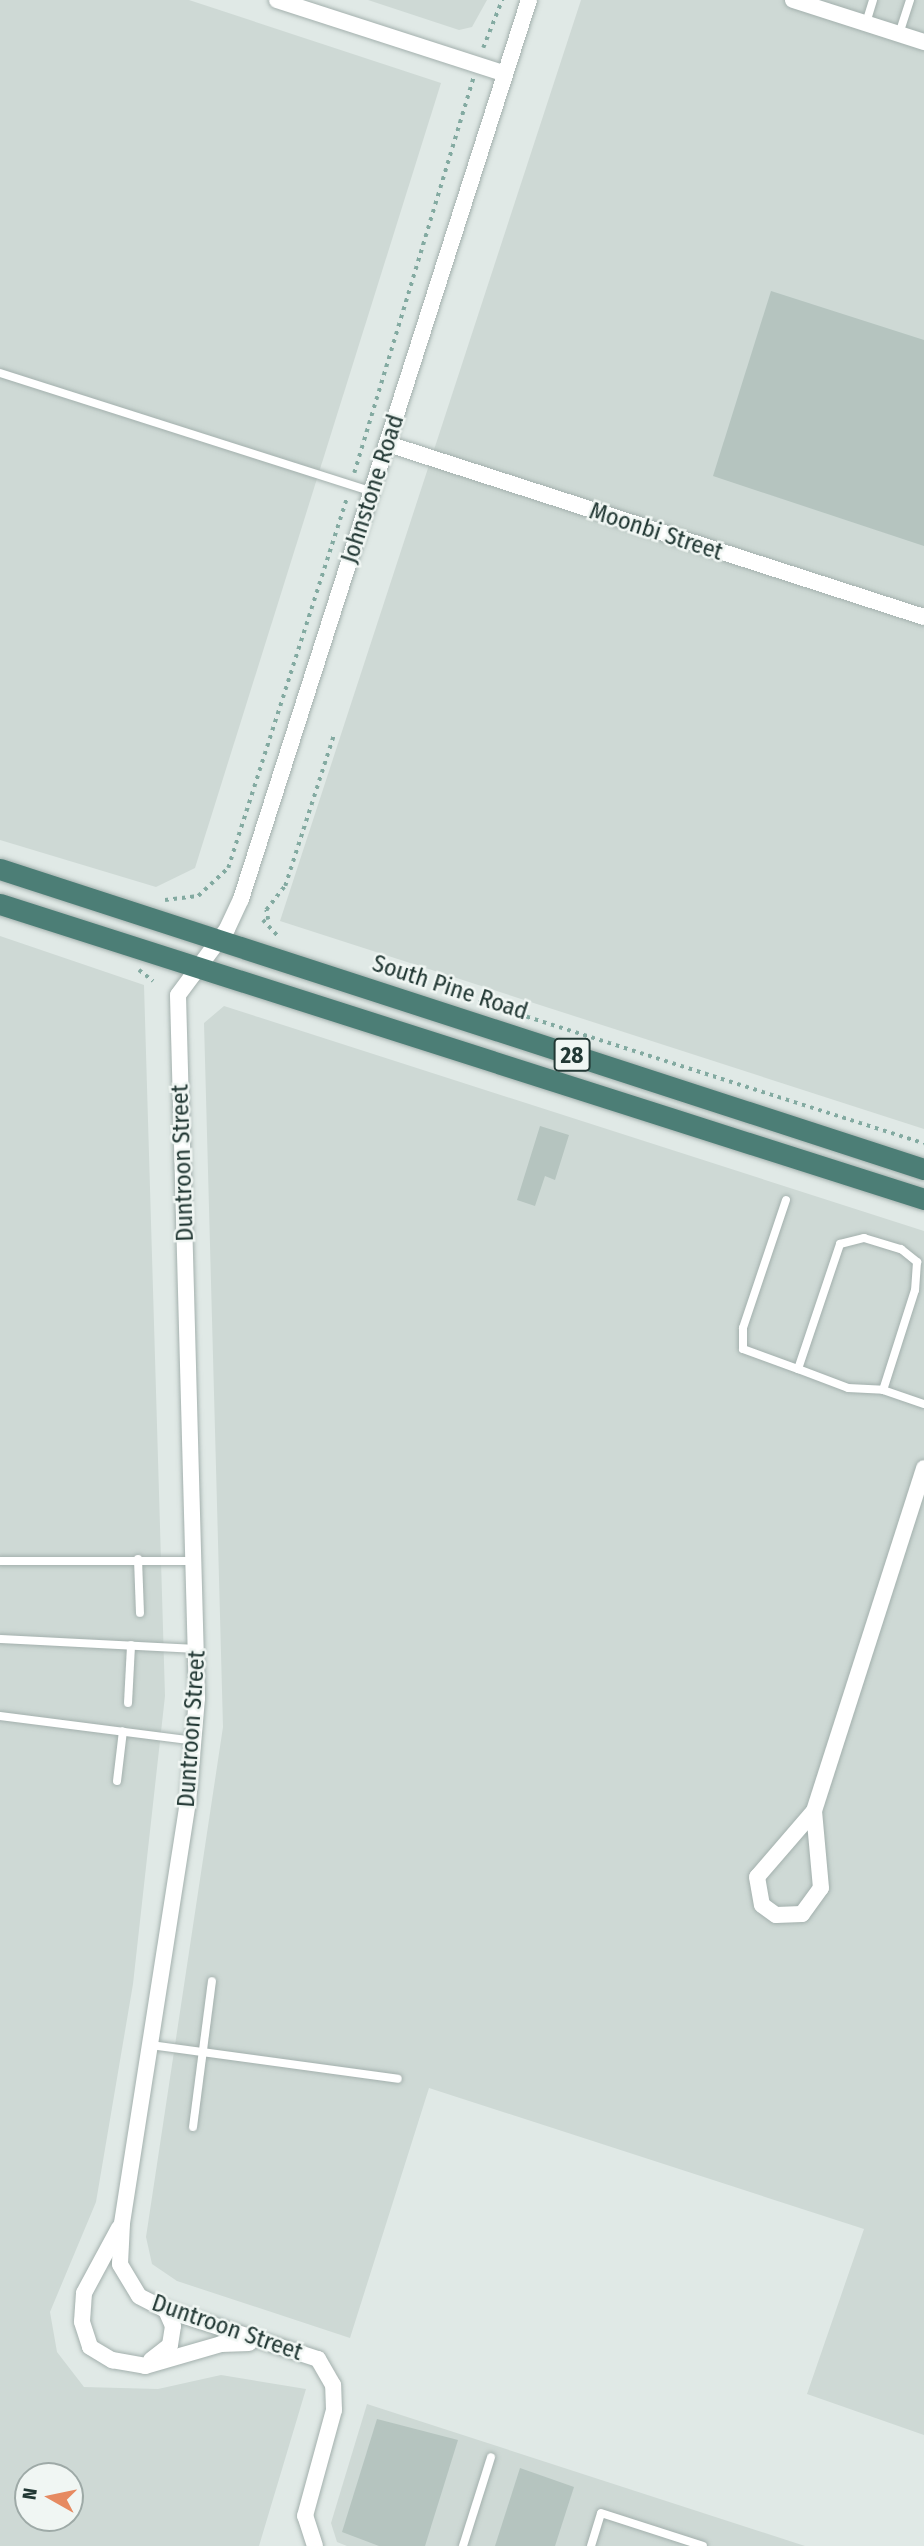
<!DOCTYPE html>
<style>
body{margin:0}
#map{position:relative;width:924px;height:2546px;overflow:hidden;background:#e0e9e6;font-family:"Fira Sans Condensed",sans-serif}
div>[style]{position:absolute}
.built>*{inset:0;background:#ced9d5}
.building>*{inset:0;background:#b5c4bf}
.path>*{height:3.5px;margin-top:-1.75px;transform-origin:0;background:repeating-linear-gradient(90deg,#83aaa1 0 3.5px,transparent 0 8.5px)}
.roads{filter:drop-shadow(0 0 2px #a3b0ad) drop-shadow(0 0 2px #a3b0ad)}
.service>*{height:8px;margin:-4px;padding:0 4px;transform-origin:4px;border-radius:4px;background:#fff}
.minor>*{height:16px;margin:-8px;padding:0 8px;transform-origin:8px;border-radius:8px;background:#fff}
.trunk>*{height:21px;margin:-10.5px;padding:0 10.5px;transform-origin:10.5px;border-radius:10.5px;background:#4c7e76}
span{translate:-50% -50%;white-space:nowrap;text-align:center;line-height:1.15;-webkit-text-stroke:5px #f0f6f3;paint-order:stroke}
.shield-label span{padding:2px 5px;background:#f0f6f3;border:2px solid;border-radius:5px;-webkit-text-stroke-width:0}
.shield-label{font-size:23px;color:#223834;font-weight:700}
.street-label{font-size:24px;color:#223834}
.north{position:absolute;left:14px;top:2462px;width:70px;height:70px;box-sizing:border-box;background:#f0f6f3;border:2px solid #9eaaa7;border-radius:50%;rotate:279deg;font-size:19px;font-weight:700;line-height:28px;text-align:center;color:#223834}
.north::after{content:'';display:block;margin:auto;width:24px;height:32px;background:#e68a61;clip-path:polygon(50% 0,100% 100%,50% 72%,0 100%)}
</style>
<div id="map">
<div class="built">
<i style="clip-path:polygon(0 0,189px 0,441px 83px,195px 868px,156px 887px,0 840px)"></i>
<i style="clip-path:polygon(368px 0,487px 0,472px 27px,459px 30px)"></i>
<i style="clip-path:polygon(581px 0,924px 0,924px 1129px,280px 921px)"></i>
<i style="clip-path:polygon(evenodd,0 936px,144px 985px,165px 1696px,133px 1984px,96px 2202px,50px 2312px,57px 2352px,84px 2387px,158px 2389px,221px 2375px,306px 2389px,259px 2546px,0 2546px,0 936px,28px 2476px,70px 2476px,70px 2518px,28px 2518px,28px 2476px)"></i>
<i style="clip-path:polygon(224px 1006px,924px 1231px,924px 2435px,807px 2394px,864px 2229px,429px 2088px,350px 2338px,177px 2281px,152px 2264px,146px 2237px,223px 1727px,204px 1023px)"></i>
<i style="clip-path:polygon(367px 2404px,805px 2546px,347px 2546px,337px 2542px,331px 2523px)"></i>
</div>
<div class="building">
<i style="clip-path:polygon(771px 291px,924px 340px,924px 546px,713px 476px)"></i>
<i style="clip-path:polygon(540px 1126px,569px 1135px,555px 1180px,545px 1176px,535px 1206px,517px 1200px)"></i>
<i style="clip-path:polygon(377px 2419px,458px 2440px,425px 2546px,379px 2546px,342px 2532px)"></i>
<i style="clip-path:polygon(520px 2468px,574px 2487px,555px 2546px,495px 2546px)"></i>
</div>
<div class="path">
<i style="left:483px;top:48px;width:52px;rotate:-68.4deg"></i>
<i style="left:354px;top:473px;width:412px;rotate:-73.2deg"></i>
<i style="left:165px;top:900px;width:33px;rotate:-7deg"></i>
<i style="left:198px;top:896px;width:41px;rotate:-43deg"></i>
<i style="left:228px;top:868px;width:390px;rotate:-72.2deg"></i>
<i style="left:263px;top:920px;width:23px;rotate:47deg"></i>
<i style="left:268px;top:920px;width:10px;rotate:-101deg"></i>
<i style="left:266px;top:910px;width:31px;rotate:-52deg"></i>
<i style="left:285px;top:886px;width:160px;rotate:-72.1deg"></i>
<i style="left:139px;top:970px;width:18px;rotate:38deg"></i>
<i style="left:462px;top:996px;width:485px;rotate:17.7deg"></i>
</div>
<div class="roads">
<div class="service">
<i style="left:866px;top:23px;width:24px;rotate:-73deg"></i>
<i style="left:899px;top:34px;width:36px;rotate:-72deg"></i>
<i style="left:0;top:373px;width:392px;rotate:17.7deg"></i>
<i style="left:786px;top:1200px;width:135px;rotate:108.6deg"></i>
<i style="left:743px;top:1328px;width:21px;rotate:90deg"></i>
<i style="left:743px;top:1349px;width:59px;rotate:20deg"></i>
<i style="left:798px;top:1369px;width:132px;rotate:-71.4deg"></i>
<i style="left:840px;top:1244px;width:25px;rotate:-14deg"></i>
<i style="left:864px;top:1238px;width:39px;rotate:17deg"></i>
<i style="left:901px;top:1249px;width:21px;rotate:39deg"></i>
<i style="left:917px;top:1262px;width:28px;rotate:94deg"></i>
<i style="left:915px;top:1290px;width:105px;rotate:107.7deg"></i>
<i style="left:883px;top:1390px;width:43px;rotate:18.9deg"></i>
<i style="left:798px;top:1369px;width:53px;rotate:20.8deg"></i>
<i style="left:848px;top:1388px;width:35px;rotate:3deg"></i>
<i style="left:138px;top:1559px;width:54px;rotate:87.9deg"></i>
<i style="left:0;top:1561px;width:194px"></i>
<i style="left:0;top:1639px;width:198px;rotate:2.9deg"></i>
<i style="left:128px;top:1703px;width:58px;rotate:-87deg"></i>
<i style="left:0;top:1716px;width:196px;rotate:7.3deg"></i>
<i style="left:117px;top:1781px;width:50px;rotate:-83.2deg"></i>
<i style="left:151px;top:2045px;width:249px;rotate:7.8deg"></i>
<i style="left:193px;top:2127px;width:147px;rotate:-82.6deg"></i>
<i style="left:463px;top:2546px;width:93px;rotate:-72.5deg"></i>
<i style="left:591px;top:2546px;width:34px;rotate:-73deg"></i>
<i style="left:601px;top:2513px;width:107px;rotate:17.9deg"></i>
</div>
<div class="minor">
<i style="left:277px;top:0;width:237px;rotate:17.9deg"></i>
<i style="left:793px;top:0;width:138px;rotate:17.8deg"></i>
<i style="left:388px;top:444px;width:563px;rotate:17.89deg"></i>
<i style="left:814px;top:1811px;width:87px;rotate:130.8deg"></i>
<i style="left:757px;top:1877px;width:28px;rotate:80deg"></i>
<i style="left:762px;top:1905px;width:17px;rotate:36deg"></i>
<i style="left:776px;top:1915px;width:26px;rotate:-2deg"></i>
<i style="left:802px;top:1914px;width:32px;rotate:-54deg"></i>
<i style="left:821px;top:1888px;width:77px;rotate:-95.2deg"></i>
<i style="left:814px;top:1811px;width:360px;rotate:-72.2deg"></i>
<i style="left:119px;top:2228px;width:74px;rotate:118.3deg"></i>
<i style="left:84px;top:2293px;width:29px;rotate:94deg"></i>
<i style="left:82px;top:2322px;width:26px;rotate:72deg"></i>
<i style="left:90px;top:2347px;width:26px;rotate:31deg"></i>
<i style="left:112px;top:2360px;width:34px;rotate:10deg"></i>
<i style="left:145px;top:2366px;width:79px;rotate:-16.1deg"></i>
<i style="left:221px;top:2344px;width:28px;rotate:-2deg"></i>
<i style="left:151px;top:2360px;width:24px;rotate:-38deg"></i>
<i style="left:170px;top:2345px;width:19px;rotate:-81deg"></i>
<i style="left:173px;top:2326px;width:17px;rotate:-114deg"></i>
<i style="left:315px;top:2546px;width:32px;rotate:-108deg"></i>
<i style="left:305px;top:2516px;width:110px;rotate:-74.7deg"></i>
<i style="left:334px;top:2410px;width:25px;rotate:-92deg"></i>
<i style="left:333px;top:2385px;width:30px;rotate:-120deg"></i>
<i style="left:318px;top:2359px;width:160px;rotate:-162.1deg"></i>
<i style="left:166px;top:2310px;width:30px;rotate:-153deg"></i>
<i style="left:139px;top:2296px;width:37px;rotate:-121deg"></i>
<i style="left:120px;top:2264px;width:41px;rotate:-87.2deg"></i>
<i style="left:122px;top:2223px;width:425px;rotate:-81.1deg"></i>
<i style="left:188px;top:1803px;width:105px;rotate:-85.1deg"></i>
<i style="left:197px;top:1698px;width:703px;rotate:-91.55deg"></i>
<i style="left:178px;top:995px;width:82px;rotate:-53.4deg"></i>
<i style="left:227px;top:929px;width:33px;rotate:-65deg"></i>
<i style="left:241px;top:899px;width:944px;rotate:-72.24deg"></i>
</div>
<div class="trunk">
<i style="left:0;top:869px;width:971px;rotate:17.99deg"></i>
<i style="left:0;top:904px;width:970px;rotate:17.71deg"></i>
</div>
</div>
<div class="shield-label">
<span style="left:572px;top:1055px">28</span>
</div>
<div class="street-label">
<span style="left:373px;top:489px;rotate:-72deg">Johnstone Road</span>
<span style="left:656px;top:532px;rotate:18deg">Moonbi Street</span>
<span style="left:450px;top:988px;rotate:18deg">South Pine Road</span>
<span style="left:183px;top:1163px;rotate:-92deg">Duntroon Street</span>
<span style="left:192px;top:1729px;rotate:-86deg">Duntroon Street</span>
<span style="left:227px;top:2328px;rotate:19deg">Duntroon Street</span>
</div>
<div class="north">N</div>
</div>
